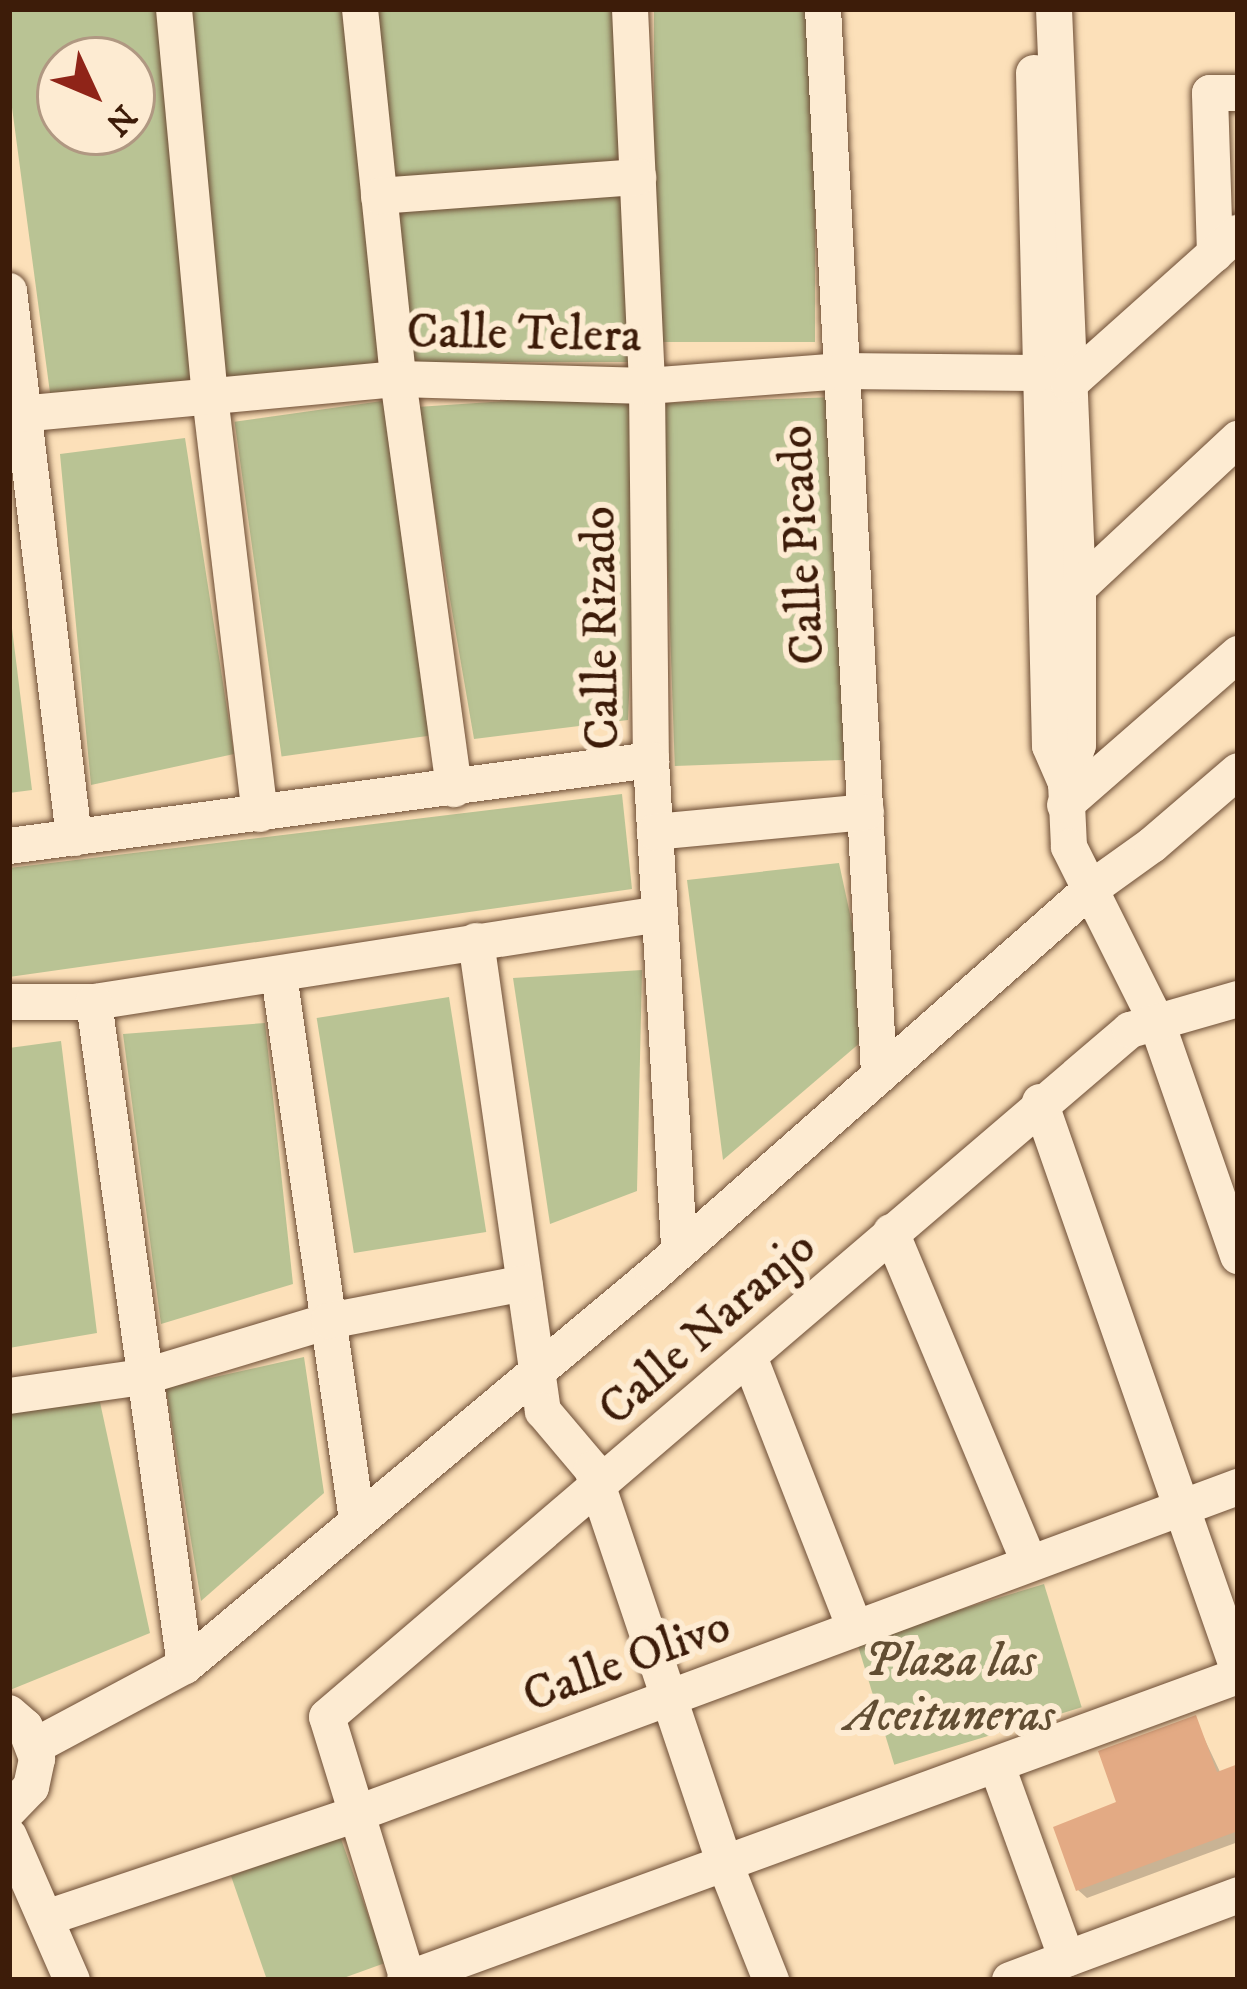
<!DOCTYPE html>
<style>
body{margin:0}
#map{position:relative;width:1247px;height:1989px;overflow:hidden;background:#fce0b9;font-family:"IM FELL DW Pica",serif}
div>[style]{position:absolute}
.green>*{inset:0;background:#b9c394;transform-origin:0 0}
.shadow>*{inset:0;background:#0003}
.building>*{inset:0;background:#e3aa84}
.roads{filter:drop-shadow(0 0 3px #6d4d35) drop-shadow(0 0 3px #6d4d35)}
.minor>*{height:36px;margin:-18px;padding:0 18px;transform-origin:18px;border-radius:18px;background:#fdebd2}
span{translate:-50% -50%;white-space:nowrap;text-align:center;line-height:1.15;-webkit-text-stroke:12px #fdebd2;paint-order:stroke}
.street-label{font-size:48px;color:#3d1c09}
.park-label{font-size:48px;color:#624e33;font-style:italic}
.frame{position:absolute;inset:0;border:12px solid #3d1c09;pointer-events:none}
.north{position:absolute;left:36px;top:36px;width:120px;height:120px;box-sizing:border-box;background:#fdebd2;border:3px solid #b09882;border-radius:50%;rotate:134deg;font-size:33px;font-weight:700;line-height:48px;text-align:center;color:#3d1c09}
.north::after{content:'';display:block;margin:auto;width:42px;height:54px;background:#8f2418;clip-path:polygon(50% 0,100% 100%,50% 72%,0 100%)}
</style>
<div id="map">
<div class="green">
<i style="clip-path:polygon(evenodd,9px 9px,361px 9px,399px 369px,50px 393px,9px 85px,9px 9px,60px 60px,132px 60px,132px 132px,60px 132px,60px 60px)"></i>
<i style="clip-path:polygon(375px 9px,624px 9px,640px 362px,412px 362px)"></i>
<i style="left:654px;top:9px;width:161px;height:333px"></i>
<i style="clip-path:polygon(642px 392px,628px 720px,474px 739px,417px 407px)"></i>
<i style="left:837px;top:397px;width:363px;height:175px;rotate:88deg"></i>
<i style="left:389px;top:400px;width:338px;height:156px;rotate:82deg"></i>
<i style="clip-path:polygon(185px 438px,234px 754px,91px 785px,60px 454px)"></i>
<i style="clip-path:polygon(9px 604px,32px 790px,9px 793px)"></i>
<i style="clip-path:polygon(622px 794px,632px 889px,9px 977px,9px 868px)"></i>
<i style="clip-path:polygon(839px 863px,875px 1030px,723px 1160px,687px 880px)"></i>
<i style="clip-path:polygon(642px 970px,637px 1191px,550px 1224px,513px 978px)"></i>
<i style="left:449px;top:997px;width:238px;height:134px;rotate:81deg"></i>
<i style="clip-path:polygon(265px 1023px,293px 1284px,161px 1324px,123px 1034px)"></i>
<i style="clip-path:polygon(61px 1041px,97px 1333px,9px 1348px,9px 1048px)"></i>
<i style="clip-path:polygon(304px 1357px,324px 1493px,201px 1601px,166px 1388px)"></i>
<i style="clip-path:polygon(98px 1393px,150px 1633px,10px 1690px,9px 1411px)"></i>
<i style="left:1044px;top:1584px;width:129px;height:196px;rotate:73deg"></i>
<i style="clip-path:polygon(340px 1836px,385px 1963px,338px 1980px,267px 1980px,231px 1876px)"></i>
</div>
<div class="shadow">
<i style="clip-path:polygon(1195px 1719px,1221px 1774px,1238px 1767px,1238px 1842px,1087px 1898px,1078px 1890px,1120px 1804px)"></i>
</div>
<div class="building">
<i style="clip-path:polygon(1196px 1715px,1217px 1772px,1238px 1764px,1238px 1831px,1076px 1891px,1053px 1827px,1116px 1802px,1098px 1751px)"></i>
</div>
<div class="roads">
<div class="minor">
<i style="left:174px;top:9px;width:389px;rotate:84.7deg"></i>
<i style="left:210px;top:396px;width:421px;rotate:83.2deg"></i>
<i style="left:360px;top:9px;width:372px;rotate:84.1deg"></i>
<i style="left:398px;top:379px;width:414px;rotate:82.2deg"></i>
<i style="left:630px;top:9px;width:377px;rotate:87.4deg"></i>
<i style="left:647px;top:386px;width:374px;rotate:89.4deg"></i>
<i style="left:651px;top:760px;width:487px;rotate:86.7deg"></i>
<i style="left:823px;top:9px;width:1067px;rotate:86.99deg"></i>
<i style="left:1054px;top:9px;width:579px;rotate:87.63deg"></i>
<i style="left:1078px;top:588px;width:157px;rotate:90deg"></i>
<i style="left:1078px;top:745px;width:40px;rotate:108deg"></i>
<i style="left:1066px;top:783px;width:64px;rotate:87.3deg"></i>
<i style="left:1069px;top:847px;width:197px;rotate:63.4deg"></i>
<i style="left:1157px;top:1023px;width:247px;rotate:70.8deg"></i>
<i style="left:1034px;top:73px;width:673px;rotate:88.64deg"></i>
<i style="left:1050px;top:746px;width:40px;rotate:66.6deg"></i>
<i style="left:379px;top:196px;width:260px;rotate:-4.2deg"></i>
<i style="left:1215px;top:254px;width:161px;rotate:-91.8deg"></i>
<i style="left:1210px;top:93px;width:28px"></i>
<i style="left:9px;top:291px;width:551px;rotate:83.22deg"></i>
<i style="left:1069px;top:384px;width:227px;rotate:-41.8deg"></i>
<i style="left:9px;top:415px;width:391px;rotate:-5.3deg"></i>
<i style="left:398px;top:379px;width:249px;rotate:1.6deg"></i>
<i style="left:647px;top:386px;width:196px;rotate:-4.4deg"></i>
<i style="left:842px;top:371px;width:196px;rotate:0.6deg"></i>
<i style="left:1078px;top:588px;width:219px;rotate:-43deg"></i>
<i style="left:1065px;top:805px;width:230px;rotate:-41.1deg"></i>
<i style="left:655px;top:832px;width:212px;rotate:-5.4deg"></i>
<i style="left:9px;top:846px;width:648px;rotate:-7.63deg"></i>
<i style="left:476px;top:941px;width:475px;rotate:81.9deg"></i>
<i style="left:543px;top:1411px;width:76px;rotate:49.8deg"></i>
<i style="left:592px;top:1469px;width:417px;rotate:71.4deg"></i>
<i style="left:725px;top:1864px;width:125px;rotate:68.4deg"></i>
<i style="left:279px;top:975px;width:551px;rotate:81.86deg"></i>
<i style="left:9px;top:1002px;width:85px"></i>
<i style="left:94px;top:1002px;width:573px;rotate:-8.84deg"></i>
<i style="left:94px;top:1002px;width:670px;rotate:82.2deg"></i>
<i style="left:1040px;top:1102px;width:601px;rotate:70.75deg"></i>
<i style="left:891px;top:1232px;width:358px;rotate:67.3deg"></i>
<i style="left:750px;top:1359px;width:289px;rotate:68.7deg"></i>
<i style="left:9px;top:1396px;width:135px;rotate:-8.1deg"></i>
<i style="left:143px;top:1377px;width:194px;rotate:-16.8deg"></i>
<i style="left:329px;top:1321px;width:199px;rotate:-11deg"></i>
<i style="left:9px;top:1713px;width:21px;rotate:41deg"></i>
<i style="left:25px;top:1727px;width:34px;rotate:69deg"></i>
<i style="left:37px;top:1759px;width:29px;rotate:102deg"></i>
<i style="left:31px;top:1787px;width:32px;rotate:134deg"></i>
<i style="left:35px;top:1746px;width:170px;rotate:-28.1deg"></i>
<i style="left:185px;top:1666px;width:611px;rotate:-39.89deg"></i>
<i style="left:654px;top:1274px;width:584px;rotate:-41.39deg"></i>
<i style="left:1092px;top:888px;width:74px;rotate:-35.6deg"></i>
<i style="left:1152px;top:845px;width:113px;rotate:-40.7deg"></i>
<i style="left:997px;top:1766px;width:205px;rotate:70.1deg"></i>
<i style="left:9px;top:1836px;width:157px;rotate:66.4deg"></i>
<i style="left:46px;top:1918px;width:324px;rotate:-18.5deg"></i>
<i style="left:353px;top:1815px;width:944px;rotate:-20.34deg"></i>
<i style="left:405px;top:1980px;width:887px;rotate:-20.05deg"></i>
<i style="left:408px;top:1980px;width:275px;rotate:-107.1deg"></i>
<i style="left:327px;top:1717px;width:1057px;rotate:-40.55deg"></i>
<i style="left:1130px;top:1030px;width:112px;rotate:-16deg"></i>
<i style="left:1010px;top:1980px;width:243px;rotate:-20.4deg"></i>
</div>
</div>
<div class="street-label">
<span style="left:524px;top:335px;rotate:1deg">Calle Telera</span>
<span style="left:803px;top:545px;rotate:-93deg">Calle Picado</span>
<span style="left:602px;top:628px;rotate:-91deg">Calle Rizado</span>
<span style="left:708px;top:1329px;rotate:-41deg">Calle Naranjo</span>
<span style="left:627px;top:1662px;rotate:-20deg">Calle Olivo</span>
</div>
<div class="park-label">
<span style="left:950px;top:1689px">Plaza las<br>Aceituneras</span>
</div>
<div class="frame"></div>
<div class="north">N</div>
</div>
